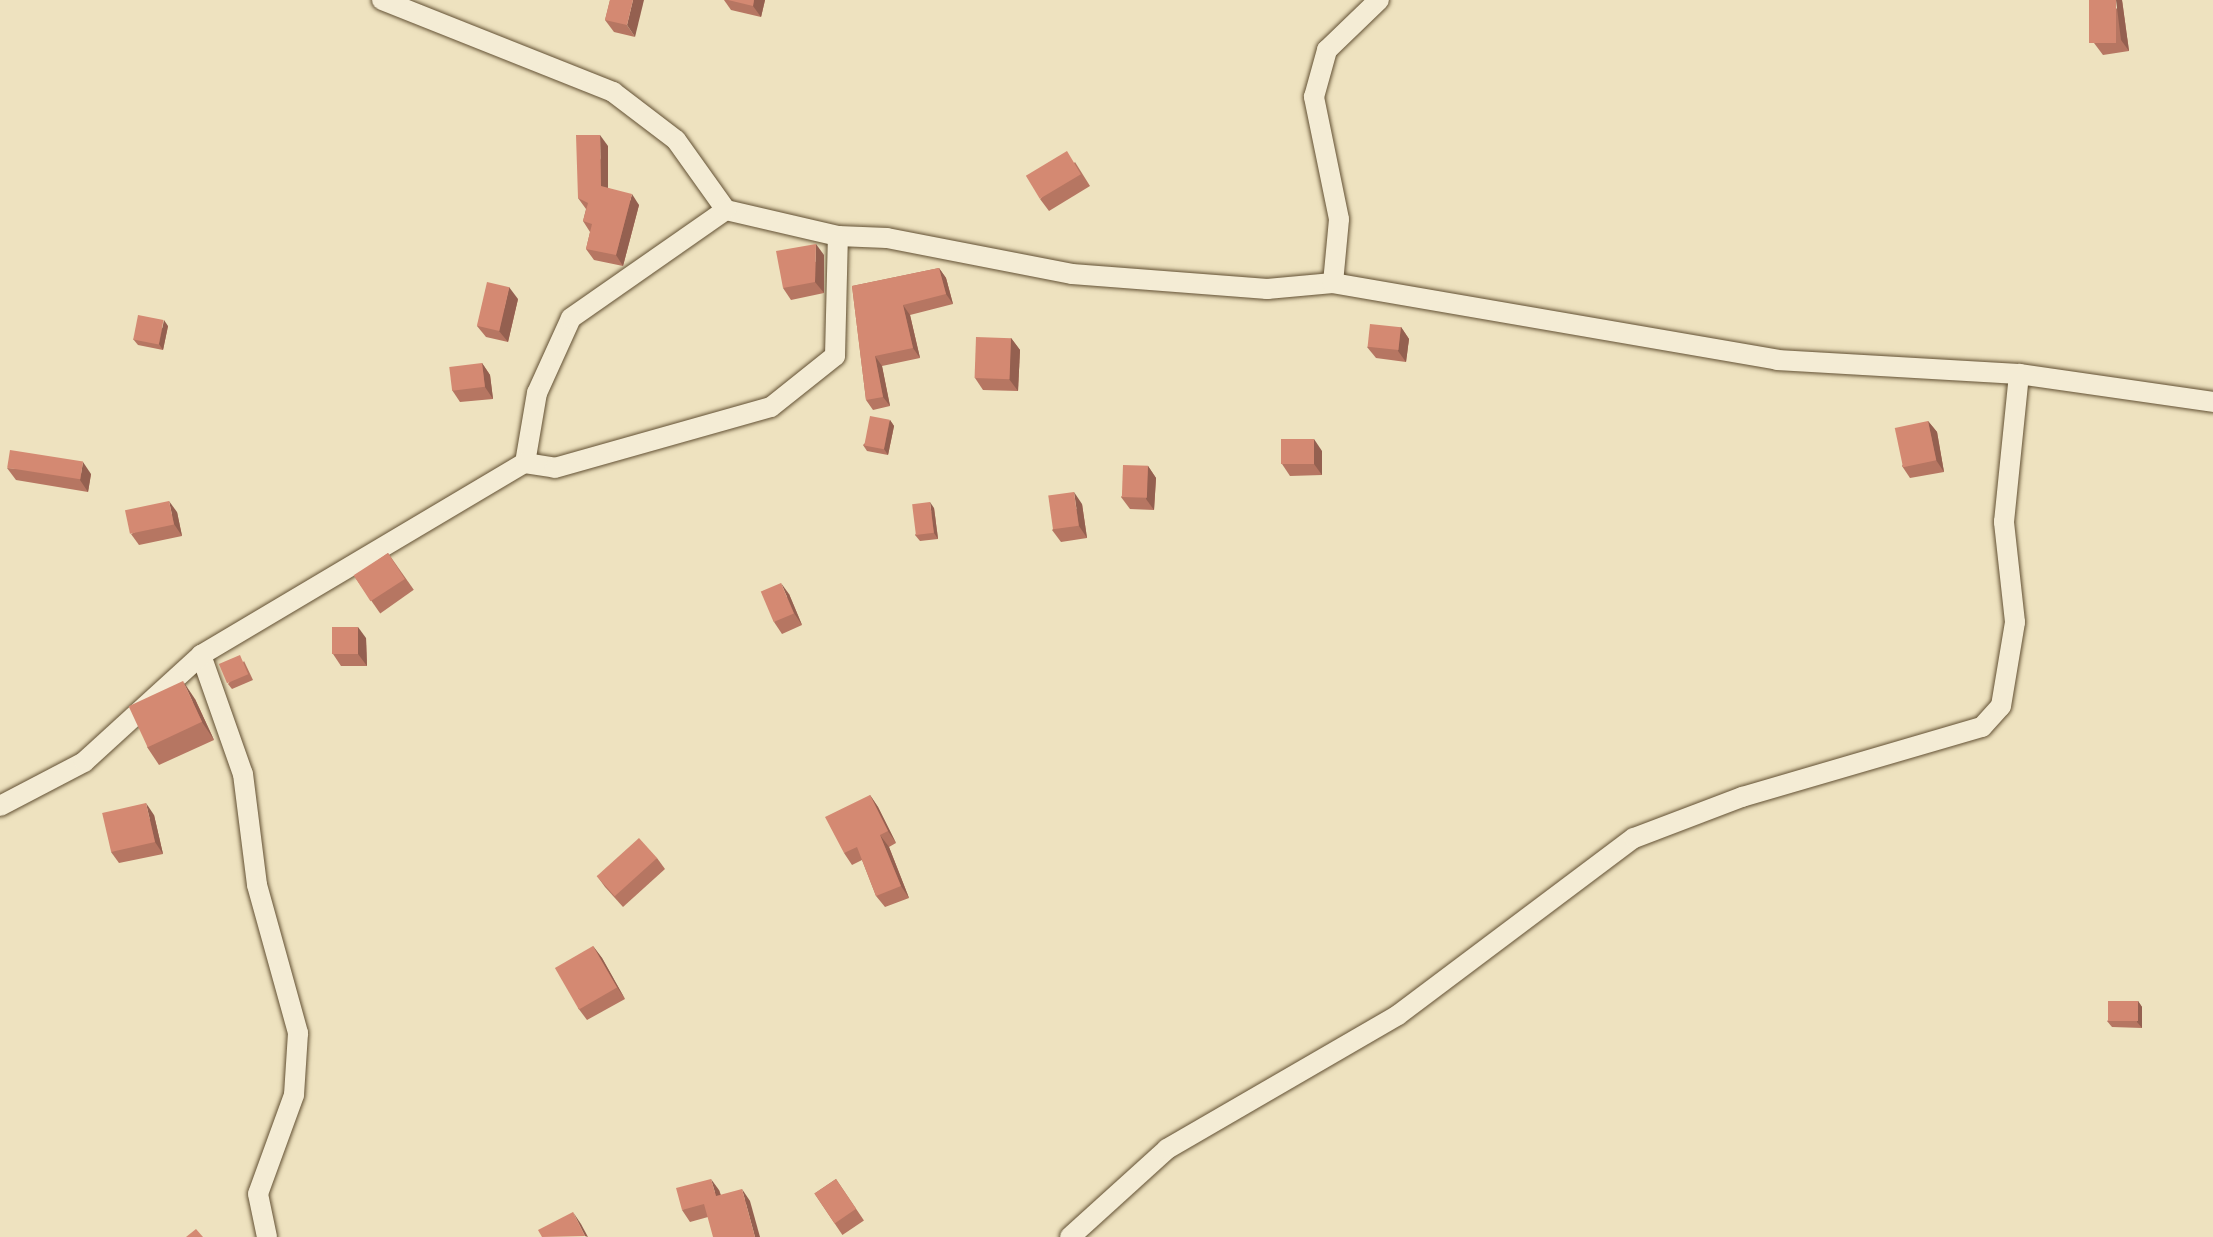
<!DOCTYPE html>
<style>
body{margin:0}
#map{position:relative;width:2213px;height:1237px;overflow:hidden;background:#eee2bf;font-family:"IM FELL French Canon",serif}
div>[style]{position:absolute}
.roads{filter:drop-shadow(0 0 2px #625033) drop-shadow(0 0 2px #625033)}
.minor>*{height:20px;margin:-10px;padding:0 10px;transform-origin:10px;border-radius:10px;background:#f4ecd5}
.wall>*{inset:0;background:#b67662;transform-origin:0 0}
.shaded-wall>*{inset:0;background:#946050}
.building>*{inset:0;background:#d48972;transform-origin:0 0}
span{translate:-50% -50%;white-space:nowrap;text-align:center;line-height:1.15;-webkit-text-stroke:7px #f4ecd5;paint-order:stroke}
</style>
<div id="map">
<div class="roads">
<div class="minor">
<i style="left:382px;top:0;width:249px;rotate:21.7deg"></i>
<i style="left:613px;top:92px;width:79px;rotate:37.3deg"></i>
<i style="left:676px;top:140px;width:86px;rotate:54.5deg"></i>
<i style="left:726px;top:210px;width:115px;rotate:13.1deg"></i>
<i style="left:838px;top:236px;width:49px;rotate:2.3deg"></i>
<i style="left:887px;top:238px;width:188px;rotate:11deg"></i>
<i style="left:1072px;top:274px;width:196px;rotate:4.4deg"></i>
<i style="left:1267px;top:289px;width:66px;rotate:-5.2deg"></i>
<i style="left:1333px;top:283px;width:451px;rotate:9.8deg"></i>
<i style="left:1777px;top:360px;width:242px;rotate:3.3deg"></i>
<i style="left:2019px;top:374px;width:196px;rotate:8.2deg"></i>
<i style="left:1333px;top:283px;width:64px;rotate:-84.6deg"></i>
<i style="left:1339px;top:219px;width:125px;rotate:-101.6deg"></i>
<i style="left:1314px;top:97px;width:49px;rotate:-74.5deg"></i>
<i style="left:1327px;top:50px;width:72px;rotate:-43.9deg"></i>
<i style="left:525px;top:463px;width:71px;rotate:-80.3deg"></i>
<i style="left:537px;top:393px;width:82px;rotate:-65.6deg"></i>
<i style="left:571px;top:318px;width:189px;rotate:-34.9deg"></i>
<i style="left:201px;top:655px;width:126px;rotate:70.6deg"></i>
<i style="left:243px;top:774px;width:112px;rotate:82.8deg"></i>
<i style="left:257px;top:885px;width:154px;rotate:74.5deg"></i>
<i style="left:298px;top:1033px;width:62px;rotate:93.7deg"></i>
<i style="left:294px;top:1095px;width:105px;rotate:110deg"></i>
<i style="left:258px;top:1194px;width:44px;rotate:78.2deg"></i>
<i style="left:0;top:806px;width:95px;rotate:-27.6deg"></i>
<i style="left:84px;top:762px;width:159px;rotate:-42.4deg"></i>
<i style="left:201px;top:655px;width:377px;rotate:-30.7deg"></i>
<i style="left:525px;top:463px;width:30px;rotate:9deg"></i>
<i style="left:555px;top:468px;width:224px;rotate:-15.8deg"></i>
<i style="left:771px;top:407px;width:82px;rotate:-38.6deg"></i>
<i style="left:835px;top:356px;width:120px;rotate:-88.6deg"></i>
<i style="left:1070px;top:1237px;width:131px;rotate:-42.2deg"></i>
<i style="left:1167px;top:1149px;width:267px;rotate:-30.1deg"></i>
<i style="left:1398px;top:1015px;width:295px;rotate:-36.9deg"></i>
<i style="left:1634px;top:838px;width:116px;rotate:-20.8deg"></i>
<i style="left:1742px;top:797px;width:250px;rotate:-16.3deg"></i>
<i style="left:1982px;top:727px;width:28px;rotate:-48deg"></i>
<i style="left:2001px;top:706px;width:85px;rotate:-80.5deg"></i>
<i style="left:2015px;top:622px;width:101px;rotate:-96.3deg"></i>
<i style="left:2004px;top:522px;width:149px;rotate:-84.2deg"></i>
</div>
</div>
<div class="wall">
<i style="clip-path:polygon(610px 0,635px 37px,614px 32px,605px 20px)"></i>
<i style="clip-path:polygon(724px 0,765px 0,761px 17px,731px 10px)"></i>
<i style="clip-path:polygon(2122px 0,2129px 51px,2103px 55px,2094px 43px)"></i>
<i style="clip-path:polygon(608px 146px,608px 188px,639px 205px,623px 266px,594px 260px,586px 249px,590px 232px,583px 221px,586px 209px,578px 198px)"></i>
<i style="clip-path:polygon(1075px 162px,1090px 186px,1049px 211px,1040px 199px)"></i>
<i style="clip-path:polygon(824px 255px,824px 293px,791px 300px,783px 288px)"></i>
<i style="clip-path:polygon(939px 268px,946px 278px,953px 304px,910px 315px,920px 358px,882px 366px,890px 406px,873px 410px,866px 400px,852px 286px)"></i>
<i style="clip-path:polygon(518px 299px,508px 342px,486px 337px,477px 326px)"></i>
<i style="clip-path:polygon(168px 326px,163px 350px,138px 345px,133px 339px)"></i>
<i style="clip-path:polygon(1401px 327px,1409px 339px,1406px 362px,1376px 358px,1367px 347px)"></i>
<i style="clip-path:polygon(1011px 338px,1020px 350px,1018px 391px,983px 390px,975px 378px)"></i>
<i style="clip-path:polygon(482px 363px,490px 375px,493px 399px,460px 402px,452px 390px)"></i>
<i style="clip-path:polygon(890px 420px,894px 426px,888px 455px,867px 451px,863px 445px)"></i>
<i style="clip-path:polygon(1928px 421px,1937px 432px,1944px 472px,1910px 478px,1902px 466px)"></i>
<i style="clip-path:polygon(1322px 451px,1322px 475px,1290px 476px,1282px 464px)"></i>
<i style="clip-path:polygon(1148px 466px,1156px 478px,1154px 510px,1130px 509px,1121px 497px)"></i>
<i style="clip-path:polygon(7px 468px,91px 474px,88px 492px,16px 480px)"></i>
<i style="clip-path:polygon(1082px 504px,1087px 538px,1061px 542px,1052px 530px)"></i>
<i style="clip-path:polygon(934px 508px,938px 539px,920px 541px,915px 535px)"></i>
<i style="clip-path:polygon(177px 512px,182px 536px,139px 545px,131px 534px)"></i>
<i style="left:388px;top:553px;width:45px;height:41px;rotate:55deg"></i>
<i style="clip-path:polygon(789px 594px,802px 625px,782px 634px,774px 622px)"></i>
<i style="clip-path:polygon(366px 638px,367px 666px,341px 666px,333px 654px)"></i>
<i style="clip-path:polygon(244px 661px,253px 680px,232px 689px,228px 684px)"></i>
<i style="clip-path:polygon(195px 699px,214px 740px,159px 765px,147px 747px)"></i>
<i style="clip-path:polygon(870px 795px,878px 807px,896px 843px,889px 847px,909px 898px,885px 907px,876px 896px,862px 860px,852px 865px,844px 853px)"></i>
<i style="clip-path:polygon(154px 815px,163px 854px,119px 863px,111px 852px)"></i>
<i style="clip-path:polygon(657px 858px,665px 869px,623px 907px,605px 887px,597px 876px)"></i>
<i style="clip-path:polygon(593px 946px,602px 958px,625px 999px,587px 1020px,578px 1008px)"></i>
<i style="clip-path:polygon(2138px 1001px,2142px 1007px,2142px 1028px,2112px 1027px,2107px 1021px)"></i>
<i style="left:836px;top:1179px;width:50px;height:26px;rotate:56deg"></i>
<i style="clip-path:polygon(719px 1190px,721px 1195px,750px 1201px,708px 1217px,690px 1222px,682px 1210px)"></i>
</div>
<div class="shaded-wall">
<i style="clip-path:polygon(633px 0,644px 0,635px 37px,627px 25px)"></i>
<i style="clip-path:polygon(754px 0,765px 0,761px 17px,753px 6px)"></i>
<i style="clip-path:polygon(2116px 0,2122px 0,2129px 51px,2121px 40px)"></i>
<i style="clip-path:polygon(600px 135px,608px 146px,608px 196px,601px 186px)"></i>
<i style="clip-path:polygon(632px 194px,639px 205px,623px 266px,616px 255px)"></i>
<i style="clip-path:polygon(816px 244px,824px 255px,824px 293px,815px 282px)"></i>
<i style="clip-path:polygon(939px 268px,946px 278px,953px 304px,946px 294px)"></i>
<i style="clip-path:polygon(509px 287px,518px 299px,508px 342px,499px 331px)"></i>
<i style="clip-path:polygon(903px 305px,910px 315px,920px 358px,913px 348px)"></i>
<i style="clip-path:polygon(164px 320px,168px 326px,163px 350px,159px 344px)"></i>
<i style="clip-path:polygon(1401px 327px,1409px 339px,1406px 362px,1398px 351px)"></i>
<i style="clip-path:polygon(1011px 338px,1020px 350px,1018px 391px,1009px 379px)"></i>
<i style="clip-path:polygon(875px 356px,882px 366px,890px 406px,883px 397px)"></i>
<i style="clip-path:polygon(482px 363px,490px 375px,493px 399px,485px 387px)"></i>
<i style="clip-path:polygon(890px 420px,894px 426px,888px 455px,884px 449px)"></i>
<i style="clip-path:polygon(1928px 421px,1937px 432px,1944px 472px,1936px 460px)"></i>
<i style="clip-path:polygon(1314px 439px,1322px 451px,1322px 475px,1314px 464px)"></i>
<i style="clip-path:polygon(83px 462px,91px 474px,88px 492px,80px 480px)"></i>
<i style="clip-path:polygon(1148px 466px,1156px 478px,1154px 510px,1146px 499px)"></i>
<i style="clip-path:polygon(1074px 492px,1082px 504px,1087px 538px,1079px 526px)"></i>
<i style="clip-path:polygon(169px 501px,177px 512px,182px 536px,174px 524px)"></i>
<i style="clip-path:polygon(930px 502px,934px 508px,938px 539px,934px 533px)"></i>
<i style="clip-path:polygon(781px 583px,789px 594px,802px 625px,794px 613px)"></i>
<i style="clip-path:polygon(358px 627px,366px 638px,367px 666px,358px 654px)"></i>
<i style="clip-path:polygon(183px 681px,195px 699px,214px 740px,202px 722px)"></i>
<i style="clip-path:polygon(870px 795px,878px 807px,896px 843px,888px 831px)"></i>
<i style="clip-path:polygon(146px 803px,154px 815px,163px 854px,155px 842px)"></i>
<i style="clip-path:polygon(880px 835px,889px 847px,909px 898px,901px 886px)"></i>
<i style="clip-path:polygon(593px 946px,602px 958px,625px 999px,617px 987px)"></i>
<i style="clip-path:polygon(2138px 1001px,2142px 1007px,2142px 1028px,2137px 1022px)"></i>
<i style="clip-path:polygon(711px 1179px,719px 1190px,724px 1208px,716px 1196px)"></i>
<i style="clip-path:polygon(742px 1189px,750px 1201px,760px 1237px,755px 1237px)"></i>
<i style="clip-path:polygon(573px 1212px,581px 1224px,588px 1237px,585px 1236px)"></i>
</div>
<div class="building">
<i style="clip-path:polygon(610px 0,633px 0,627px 25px,605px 20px)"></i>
<i style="clip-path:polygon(728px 0,754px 0,753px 6px)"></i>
<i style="left:2089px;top:0;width:27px;height:43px"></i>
<i style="clip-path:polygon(576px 135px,600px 135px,601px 186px,632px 194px,616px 255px,586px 249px,592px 224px,583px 221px,588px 203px,578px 198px)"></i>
<i style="left:1067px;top:151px;width:27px;height:48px;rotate:59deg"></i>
<i style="clip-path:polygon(816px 244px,815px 282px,783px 288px,776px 251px)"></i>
<i style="clip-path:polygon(939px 268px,946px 294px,903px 305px,913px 348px,875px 356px,883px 397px,866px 400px,852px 286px)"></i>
<i style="left:487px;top:282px;width:23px;height:45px;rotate:13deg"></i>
<i style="left:138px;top:315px;width:26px;height:25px;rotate:11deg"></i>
<i style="left:1370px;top:324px;width:31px;height:23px;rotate:6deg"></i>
<i style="left:976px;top:337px;width:35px;height:41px;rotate:2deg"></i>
<i style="left:482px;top:363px;width:24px;height:33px;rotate:83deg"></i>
<i style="left:870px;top:416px;width:20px;height:30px;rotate:11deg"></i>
<i style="left:1928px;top:421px;width:40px;height:34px;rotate:78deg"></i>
<i style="left:1281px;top:439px;width:33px;height:25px"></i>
<i style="left:10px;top:450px;width:74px;height:18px;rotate:9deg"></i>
<i style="left:1123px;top:465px;width:25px;height:32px;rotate:2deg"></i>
<i style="left:1074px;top:492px;width:34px;height:26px;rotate:82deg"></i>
<i style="left:169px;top:501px;width:24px;height:45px;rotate:78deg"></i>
<i style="left:930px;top:502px;width:31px;height:18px;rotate:83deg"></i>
<i style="left:388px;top:553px;width:31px;height:41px;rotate:57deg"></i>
<i style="left:781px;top:583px;width:33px;height:22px;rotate:67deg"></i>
<i style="left:332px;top:627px;width:26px;height:27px"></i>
<i style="left:240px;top:655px;width:21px;height:23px;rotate:67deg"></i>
<i style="left:183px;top:681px;width:45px;height:60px;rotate:65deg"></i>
<i style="clip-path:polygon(870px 795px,888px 831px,880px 835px,901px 886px,876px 896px,857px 847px,844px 853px,825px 817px)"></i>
<i style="left:146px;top:803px;width:40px;height:45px;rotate:77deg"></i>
<i style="left:639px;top:838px;width:27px;height:57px;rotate:48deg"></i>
<i style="left:593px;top:946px;width:48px;height:44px;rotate:60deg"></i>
<i style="left:2108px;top:1001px;width:30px;height:20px"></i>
<i style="clip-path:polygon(711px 1179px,716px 1196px,742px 1189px,755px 1237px,713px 1237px,704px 1204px,682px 1210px,676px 1188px)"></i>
<i style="left:836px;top:1179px;width:36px;height:26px;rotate:56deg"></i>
<i style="clip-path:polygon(573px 1212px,585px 1236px,542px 1237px,538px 1230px)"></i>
<i style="clip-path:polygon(196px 1229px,203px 1237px,186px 1237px)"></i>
</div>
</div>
